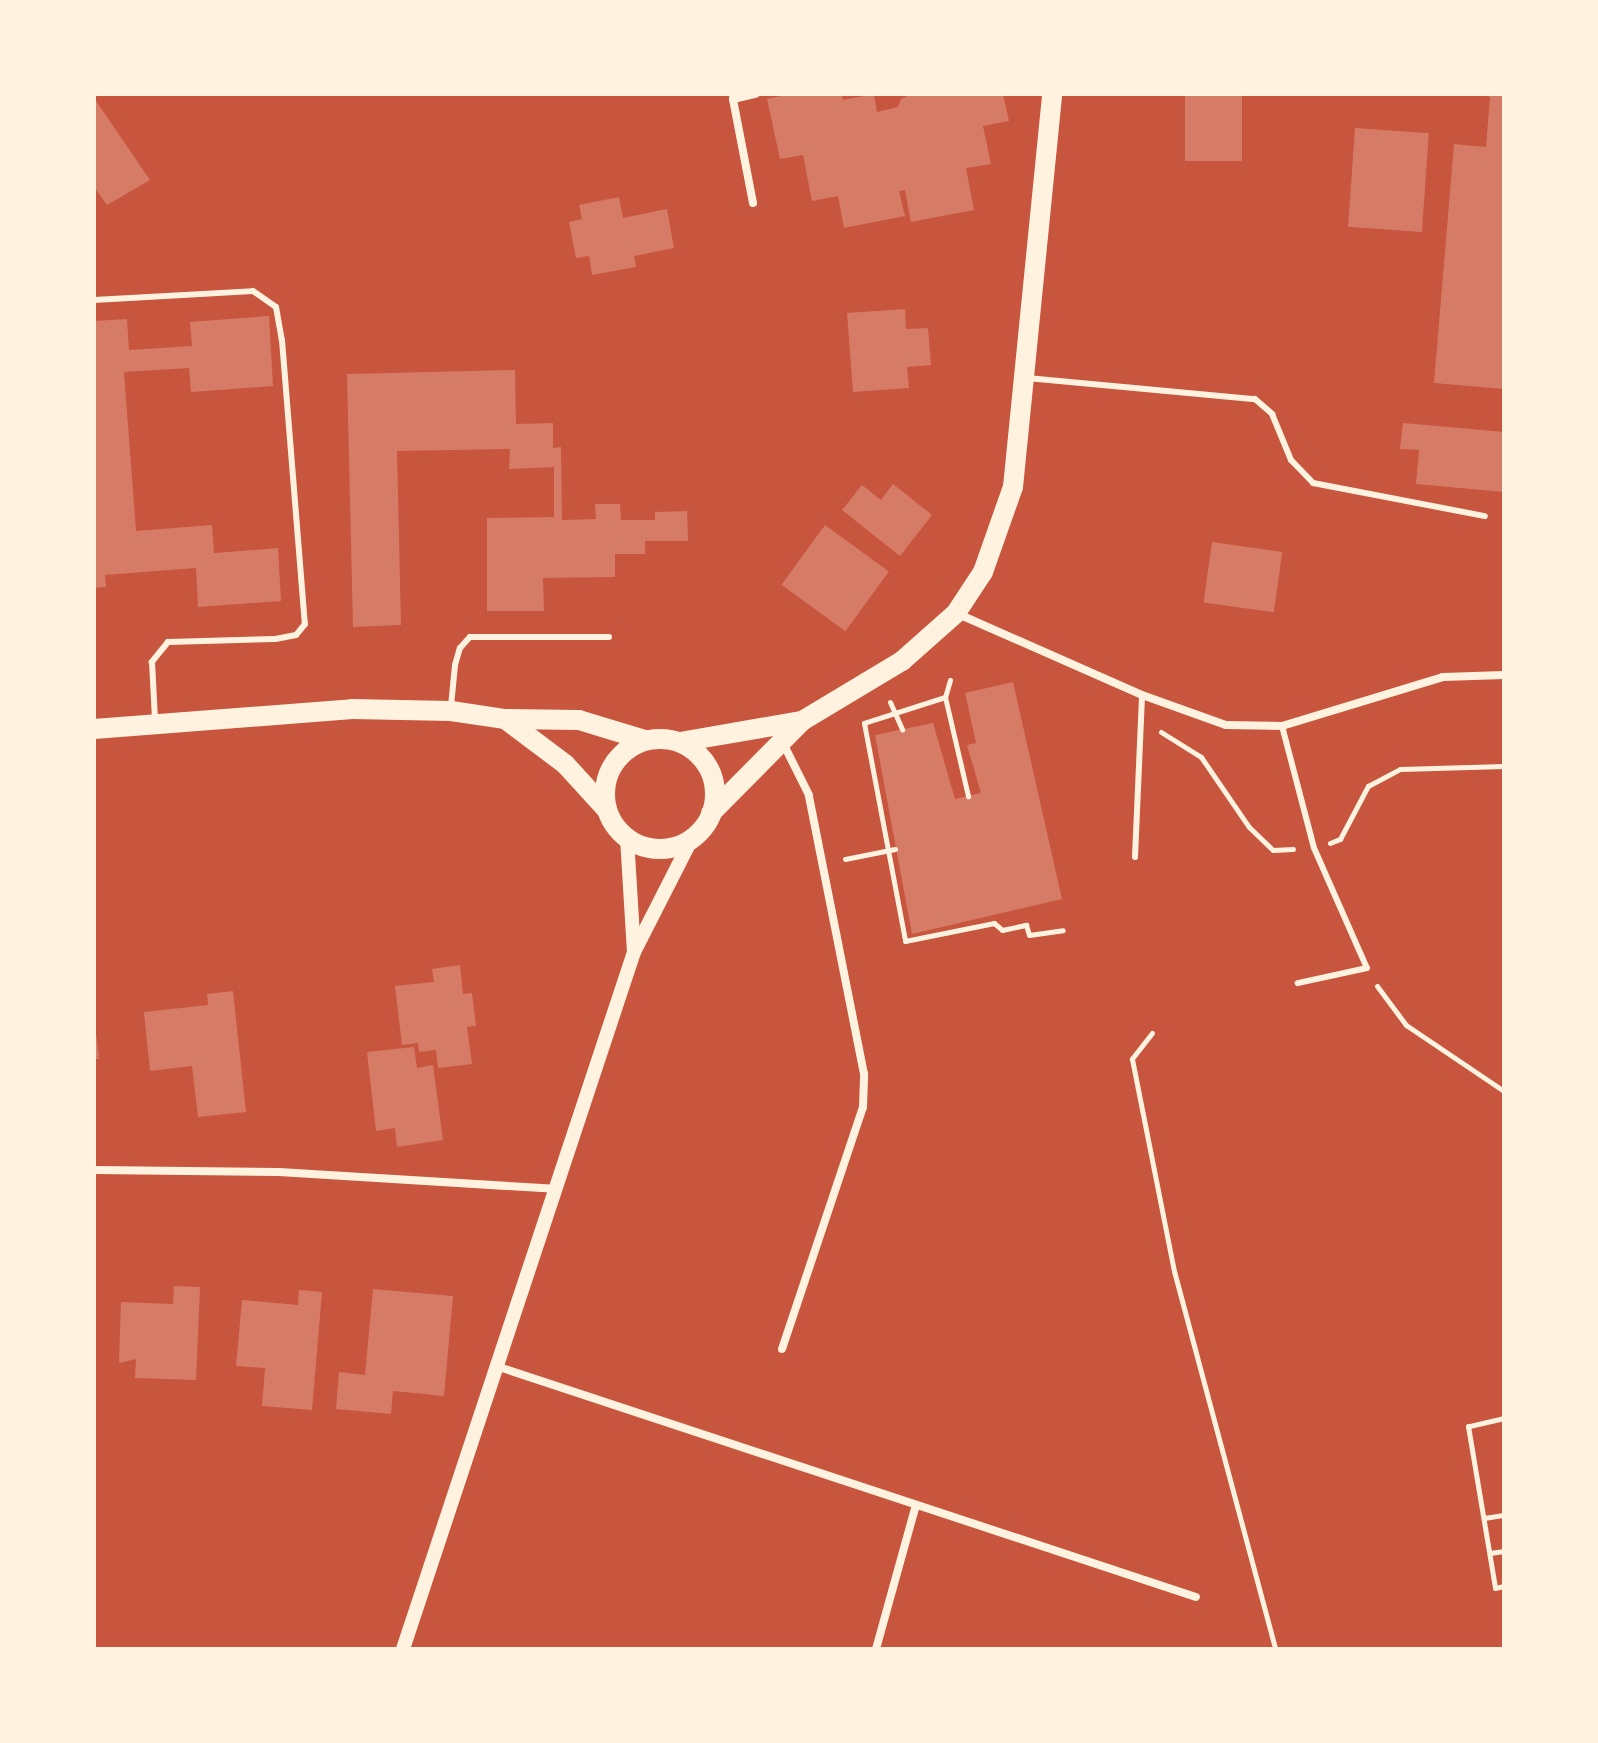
<!DOCTYPE html>
<style>
body{margin:0}
#map{position:relative;width:1598px;height:1743px;overflow:hidden;background:#c8553d;font-family:Merriweather,serif}
div>[style]{position:absolute}
.building>*{inset:0;background:#d67c66;transform-origin:0 0}
.path>*{height:5px;margin:-2.5px;padding:0 2.5px;transform-origin:2.5px;border-radius:2.5px;background:#fff3e0}
.service>*{height:6px;margin:-3px;padding:0 3px;transform-origin:3px;border-radius:3px;background:#fff3e0}
.minor>*{height:8px;margin:-4px;padding:0 4px;transform-origin:4px;border-radius:4px;background:#fff3e0}
.tertiary>*{height:14px;margin:-7px;padding:0 7px;transform-origin:7px;border-radius:7px;background:#fff3e0}
.primary>*{height:20px;margin:-10px;padding:0 10px;transform-origin:10px;border-radius:10px;background:#fff3e0}
.primary>.ring{margin:-10px;padding:0;box-sizing:content-box;background:none;border:20px solid #fff3e0;border-radius:50%}
span{translate:-50% -50%;white-space:nowrap;text-align:center;line-height:1.15;-webkit-text-stroke:6px #fff3e0;paint-order:stroke}
.frame{position:absolute;inset:0;border:96px solid #fff3e0;pointer-events:none}
</style>
<div id="map">
<div class="building">
<i style="clip-path:polygon(791px 94px,842px 94px,843px 100px,874px 94px,877px 112px,898px 107px,901px 99px,912px 94px,1003px 94px,1009px 121px,983px 126px,991px 164px,966px 168px,974px 210px,911px 222px,905px 190px,899px 191px,905px 216px,844px 228px,838px 196px,812px 201px,803px 155px,780px 159px,767px 99px)"></i>
<i style="left:1185px;top:94px;width:57px;height:67px"></i>
<i style="clip-path:polygon(1478px 94px,1504px 94px,1504px 389px,1434px 383px,1454px 144px,1486px 147px,1490px 97px)"></i>
<i style="clip-path:polygon(94px 98px,150px 180px,107px 205px,94px 187px)"></i>
<i style="left:1355px;top:128px;width:74px;height:99px;rotate:4deg"></i>
<i style="clip-path:polygon(619px 197px,623px 218px,667px 209px,674px 248px,634px 256px,636px 267px,592px 275px,589px 256px,576px 258px,569px 222px,582px 219px,579px 205px)"></i>
<i style="clip-path:polygon(905px 309px,906px 329px,928px 328px,931px 365px,907px 367px,909px 388px,853px 392px,847px 313px)"></i>
<i style="clip-path:polygon(269px 316px,273px 386px,191px 392px,189px 368px,124px 372px,136px 531px,212px 525px,214px 553px,278px 548px,281px 601px,198px 607px,196px 568px,105px 575px,106px 587px,94px 588px,94px 321px,127px 319px,129px 350px,192px 346px,190px 322px)"></i>
<i style="clip-path:polygon(515px 370px,516px 424px,553px 423px,553px 448px,561px 447px,562px 520px,596px 519px,595px 504px,620px 504px,621px 520px,655px 520px,655px 512px,687px 511px,688px 541px,645px 541px,645px 554px,615px 554px,615px 577px,543px 578px,544px 611px,487px 611px,487px 518px,554px 517px,554px 467px,509px 469px,510px 449px,397px 451px,401px 625px,353px 627px,347px 374px)"></i>
<i style="clip-path:polygon(1403px 423px,1504px 432px,1504px 492px,1416px 484px,1419px 450px,1400px 449px)"></i>
<i style="clip-path:polygon(893px 484px,932px 515px,900px 556px,842px 510px,862px 485px,881px 500px)"></i>
<i style="left:825px;top:525px;width:79px;height:74px;rotate:36deg"></i>
<i style="left:1212px;top:542px;width:71px;height:61px;rotate:8deg"></i>
<i style="clip-path:polygon(1013px 682px,1062px 899px,912px 934px,875px 735px,933px 723px,955px 799px,981px 793px,967px 745px,976px 743px,965px 693px)"></i>
<i style="clip-path:polygon(460px 965px,463px 994px,472px 993px,476px 1026px,467px 1027px,472px 1064px,438px 1068px,436px 1050px,419px 1052px,418px 1043px,402px 1045px,395px 986px,434px 982px,432px 969px)"></i>
<i style="clip-path:polygon(233px 991px,246px 1112px,198px 1117px,192px 1066px,150px 1071px,144px 1012px,208px 1005px,207px 994px)"></i>
<i style="clip-path:polygon(94px 1015px,99px 1059px,94px 1059px)"></i>
<i style="clip-path:polygon(414px 1047px,417px 1068px,433px 1065px,443px 1140px,397px 1147px,395px 1128px,376px 1131px,367px 1052px)"></i>
<i style="clip-path:polygon(174px 1286px,200px 1287px,196px 1380px,135px 1378px,136px 1359px,119px 1363px,121px 1302px,173px 1304px)"></i>
<i style="clip-path:polygon(373px 1289px,453px 1296px,444px 1396px,393px 1391px,391px 1414px,336px 1409px,339px 1372px,365px 1375px)"></i>
<i style="clip-path:polygon(299px 1290px,322px 1292px,312px 1410px,262px 1406px,265px 1368px,236px 1366px,242px 1300px,298px 1305px)"></i>
</div>
<div class="path">
<i style="left:950px;top:680px;width:18px;rotate:106deg"></i>
<i style="left:945px;top:697px;width:102px;rotate:76.9deg"></i>
<i style="left:945px;top:697px;width:85px;rotate:162.2deg"></i>
<i style="left:864px;top:723px;width:222px;rotate:79.3deg"></i>
<i style="left:905px;top:941px;width:91px;rotate:-11.4deg"></i>
<i style="left:994px;top:923px;width:11px;rotate:41deg"></i>
<i style="left:1002px;top:930px;width:25px;rotate:-12deg"></i>
<i style="left:1026px;top:925px;width:10px;rotate:73deg"></i>
<i style="left:1029px;top:935px;width:34px;rotate:-8deg"></i>
<i style="left:890px;top:702px;width:30px;rotate:66deg"></i>
<i style="left:1161px;top:732px;width:47px;rotate:32deg"></i>
<i style="left:1201px;top:757px;width:85px;rotate:55.6deg"></i>
<i style="left:1249px;top:827px;width:33px;rotate:44deg"></i>
<i style="left:1273px;top:850px;width:20px;rotate:-3deg"></i>
<i style="left:1330px;top:843px;width:11px;rotate:-22deg"></i>
<i style="left:1340px;top:839px;width:60px;rotate:-62.2deg"></i>
<i style="left:1368px;top:786px;width:36px;rotate:-28deg"></i>
<i style="left:1400px;top:769px;width:104px;rotate:-1.7deg"></i>
<i style="left:845px;top:859px;width:51px;rotate:-11.3deg"></i>
<i style="left:1377px;top:986px;width:49px;rotate:53.4deg"></i>
<i style="left:1406px;top:1025px;width:118px;rotate:34deg"></i>
<i style="left:1152px;top:1033px;width:33px;rotate:128deg"></i>
<i style="left:1132px;top:1059px;width:216px;rotate:78.8deg"></i>
<i style="left:1174px;top:1271px;width:391px;rotate:75deg"></i>
<i style="left:1504px;top:1418px;width:37px;rotate:167deg"></i>
<i style="left:1468px;top:1426px;width:164px;rotate:80.5deg"></i>
<i style="left:1495px;top:1588px;width:9px;rotate:-13deg"></i>
<i style="left:1484px;top:1518px;width:20px;rotate:-9deg"></i>
<i style="left:1490px;top:1553px;width:14px;rotate:-8deg"></i>
</div>
<div class="service">
<i style="left:94px;top:300px;width:159px;rotate:-3.2deg"></i>
<i style="left:253px;top:291px;width:28px;rotate:35deg"></i>
<i style="left:276px;top:307px;width:34px;rotate:80deg"></i>
<i style="left:282px;top:340px;width:285px;rotate:85.4deg"></i>
<i style="left:305px;top:624px;width:14px;rotate:129deg"></i>
<i style="left:296px;top:635px;width:21px;rotate:169deg"></i>
<i style="left:275px;top:639px;width:107px;rotate:178.4deg"></i>
<i style="left:168px;top:642px;width:26px;rotate:129deg"></i>
<i style="left:152px;top:662px;width:58px;rotate:87deg"></i>
<i style="left:1027px;top:378px;width:229px;rotate:5.3deg"></i>
<i style="left:1255px;top:399px;width:23px;rotate:41deg"></i>
<i style="left:1272px;top:414px;width:50px;rotate:67.6deg"></i>
<i style="left:1291px;top:460px;width:32px;rotate:46deg"></i>
<i style="left:1313px;top:483px;width:175px;rotate:10.9deg"></i>
<i style="left:451px;top:706px;width:41px;rotate:-84.4deg"></i>
<i style="left:455px;top:665px;width:18px;rotate:-74deg"></i>
<i style="left:460px;top:648px;width:15px;rotate:-48deg"></i>
<i style="left:470px;top:637px;width:139px"></i>
<i style="left:1282px;top:726px;width:126px;rotate:75.3deg"></i>
<i style="left:1314px;top:848px;width:131px;rotate:66.2deg"></i>
<i style="left:1367px;top:968px;width:71px;rotate:167.7deg"></i>
<i style="left:1135px;top:857px;width:162px;rotate:-87.5deg"></i>
</div>
<div class="minor">
<i style="left:753px;top:203px;width:106px;rotate:-100.9deg"></i>
<i style="left:733px;top:99px;width:23px;rotate:-13deg"></i>
<i style="left:956px;top:613px;width:203px;rotate:23.8deg"></i>
<i style="left:1142px;top:695px;width:89px;rotate:19.7deg"></i>
<i style="left:1226px;top:725px;width:56px;rotate:1deg"></i>
<i style="left:1282px;top:726px;width:168px;rotate:-16.9deg"></i>
<i style="left:1443px;top:677px;width:61px;rotate:-1.9deg"></i>
<i style="left:94px;top:1170px;width:185px;rotate:0.6deg"></i>
<i style="left:279px;top:1172px;width:276px;rotate:3.5deg"></i>
<i style="left:782px;top:1349px;width:255px;rotate:-71.5deg"></i>
<i style="left:863px;top:1107px;width:33px;rotate:-88deg"></i>
<i style="left:864px;top:1074px;width:284px;rotate:-101.2deg"></i>
<i style="left:809px;top:795px;width:58px;rotate:-116.6deg"></i>
<i style="left:496px;top:1366px;width:737px;rotate:18.26deg"></i>
<i style="left:876px;top:1649px;width:149px;rotate:-74.5deg"></i>
</div>
<div class="tertiary">
<i style="left:627px;top:838px;width:114px;rotate:86.5deg"></i>
<i style="left:403px;top:1649px;width:734px;rotate:-71.66deg"></i>
<i style="left:634px;top:952px;width:128px;rotate:-63deg"></i>
</div>
<div class="primary">
<i style="left:505px;top:719px;width:75px;rotate:36.9deg"></i>
<i style="left:565px;top:764px;width:62px;rotate:47.6deg"></i>
<i style="left:94px;top:729px;width:259px;rotate:-4.4deg"></i>
<i style="left:352px;top:709px;width:99px;rotate:1.2deg"></i>
<i style="left:451px;top:711px;width:55px;rotate:8.4deg"></i>
<i style="left:505px;top:719px;width:74px;rotate:0.8deg"></i>
<i style="left:579px;top:720px;width:69px;rotate:16.9deg"></i>
<i class="ring" style="left:605px;top:739px;width:90px;height:90px"></i>
<i style="left:680px;top:742px;width:124px;rotate:-9.8deg"></i>
<i style="left:802px;top:721px;width:117px;rotate:-31deg"></i>
<i style="left:902px;top:661px;width:72px;rotate:-41.6deg"></i>
<i style="left:956px;top:613px;width:49px;rotate:-56.6deg"></i>
<i style="left:983px;top:572px;width:90px;rotate:-70.6deg"></i>
<i style="left:1013px;top:487px;width:395px;rotate:-84.3deg"></i>
<i style="left:711px;top:813px;width:129px;rotate:-45.3deg"></i>
</div>
<div class="frame"></div>
</div>
